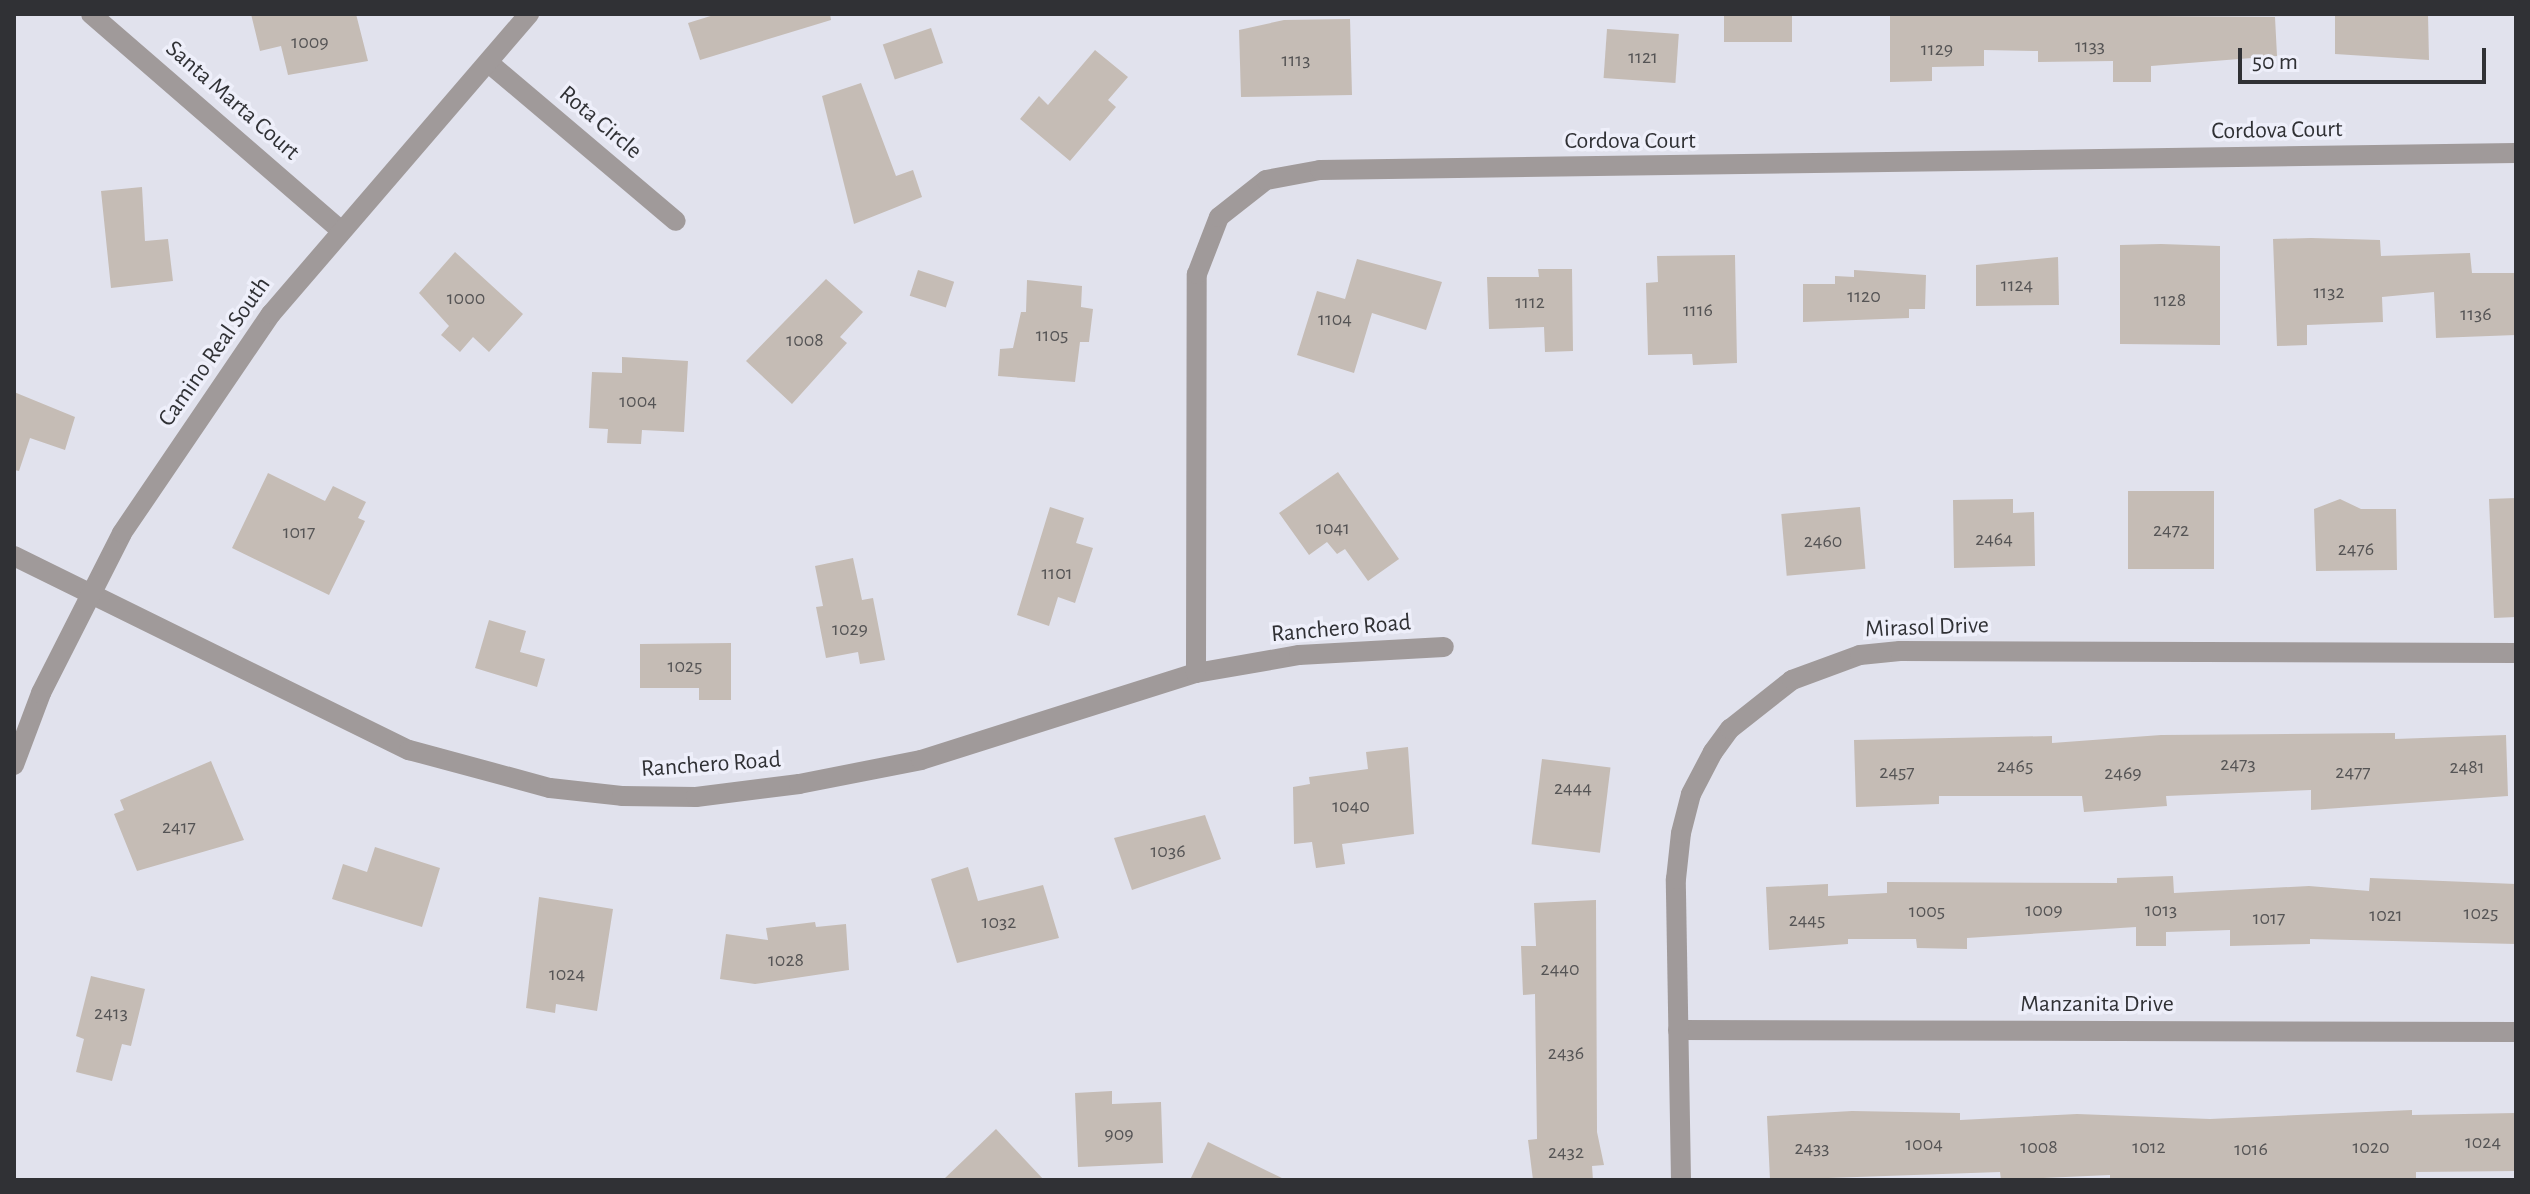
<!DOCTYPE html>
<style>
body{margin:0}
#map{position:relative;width:2530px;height:1194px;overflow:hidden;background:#e1e2ed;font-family:"Alegreya Sans",sans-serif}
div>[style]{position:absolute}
.building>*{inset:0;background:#c5bcb5;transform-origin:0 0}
.minor>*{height:20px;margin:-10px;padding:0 10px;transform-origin:10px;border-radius:10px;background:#a09a9a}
.tertiary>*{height:20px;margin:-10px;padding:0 10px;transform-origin:10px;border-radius:10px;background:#a09a9a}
span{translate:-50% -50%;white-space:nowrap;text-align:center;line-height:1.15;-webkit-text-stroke:7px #eeeffa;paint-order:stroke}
.number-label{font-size:20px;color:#555455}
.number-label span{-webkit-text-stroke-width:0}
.street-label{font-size:24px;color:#303135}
.frame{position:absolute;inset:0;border:16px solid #303135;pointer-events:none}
.scale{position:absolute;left:2238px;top:48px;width:248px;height:36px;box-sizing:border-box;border:4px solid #303135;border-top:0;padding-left:10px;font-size:24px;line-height:28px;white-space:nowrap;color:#303135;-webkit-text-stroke:6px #eeeffa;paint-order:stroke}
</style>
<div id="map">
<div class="building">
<i style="clip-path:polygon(251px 14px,356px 14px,368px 61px,288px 75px,281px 46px,260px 51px)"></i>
<i style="clip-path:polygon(717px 14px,830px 14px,831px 20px,700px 60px,688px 23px)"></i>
<i style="left:1724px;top:14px;width:68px;height:28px"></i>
<i style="clip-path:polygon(1890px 14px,2275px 17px,2277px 56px,2151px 66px,2151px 82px,2113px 82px,2113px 61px,2038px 62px,2038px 51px,1984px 50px,1984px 66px,1932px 67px,1932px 81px,1890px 82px)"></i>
<i style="clip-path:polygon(2335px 14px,2428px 14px,2429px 60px,2335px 54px)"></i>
<i style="clip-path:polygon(1350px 19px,1352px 95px,1241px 97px,1239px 30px,1284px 20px)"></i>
<i style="left:931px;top:28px;width:37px;height:51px;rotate:71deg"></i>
<i style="left:1607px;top:29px;width:72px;height:49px;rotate:4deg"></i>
<i style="clip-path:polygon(1095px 50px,1128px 77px,1108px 100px,1116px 107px,1070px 161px,1020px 119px,1039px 96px,1048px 105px)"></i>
<i style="clip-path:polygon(861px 83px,896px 176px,913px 170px,922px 197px,854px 224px,822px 96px)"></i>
<i style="clip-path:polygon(142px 187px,145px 241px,168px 239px,173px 281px,111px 288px,101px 191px)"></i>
<i style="clip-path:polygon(2311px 238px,2380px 240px,2381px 256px,2470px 253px,2472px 273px,2516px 273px,2516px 335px,2436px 338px,2434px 292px,2382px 297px,2383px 322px,2307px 325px,2307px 345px,2277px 346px,2273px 239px)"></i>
<i style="clip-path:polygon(2161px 244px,2220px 246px,2220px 345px,2120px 344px,2120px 245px)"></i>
<i style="clip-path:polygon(455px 252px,523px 314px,489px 352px,473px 337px,460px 352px,441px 335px,449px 326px,419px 293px)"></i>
<i style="clip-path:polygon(1735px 255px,1737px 363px,1693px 365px,1692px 354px,1648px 355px,1646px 283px,1658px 282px,1657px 256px)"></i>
<i style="clip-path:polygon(2058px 257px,2059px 305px,1976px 306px,1976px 265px)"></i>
<i style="clip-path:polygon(1357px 259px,1442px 282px,1426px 330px,1372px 313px,1354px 373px,1297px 355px,1317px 291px,1345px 299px)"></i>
<i style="clip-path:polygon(1538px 269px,1572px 269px,1573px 351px,1545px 352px,1544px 327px,1489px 329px,1487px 277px,1539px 277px)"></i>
<i style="left:918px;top:270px;width:38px;height:27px;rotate:18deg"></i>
<i style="clip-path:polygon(1854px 270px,1926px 275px,1925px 309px,1909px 309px,1909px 318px,1803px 322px,1803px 284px,1835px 284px,1835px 276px,1854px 277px)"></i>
<i style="clip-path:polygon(826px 279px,863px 312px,840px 337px,847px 343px,792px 404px,746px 361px)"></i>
<i style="clip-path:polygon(1027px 280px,1082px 286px,1081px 307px,1093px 309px,1089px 342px,1080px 342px,1075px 382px,998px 376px,1000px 349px,1013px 348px,1021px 312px,1026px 312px)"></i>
<i style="clip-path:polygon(622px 357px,688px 361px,684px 432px,642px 430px,641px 444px,607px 443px,608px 429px,589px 428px,592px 372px,622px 373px)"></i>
<i style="clip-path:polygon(14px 392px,75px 417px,65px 450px,30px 438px,19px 471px,14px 470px)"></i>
<i style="clip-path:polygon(1338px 472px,1399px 559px,1368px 581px,1345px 549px,1337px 554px,1327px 542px,1309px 555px,1279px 513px)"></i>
<i style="clip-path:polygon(268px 473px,325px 501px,333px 486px,366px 502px,358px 518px,365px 521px,329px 595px,232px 548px)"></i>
<i style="left:2128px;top:491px;width:86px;height:78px"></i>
<i style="clip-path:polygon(2516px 498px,2516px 617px,2494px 618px,2489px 499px)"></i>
<i style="clip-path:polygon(2013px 499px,2013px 513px,2034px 512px,2035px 566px,1954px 568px,1953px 500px)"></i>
<i style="clip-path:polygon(2340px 499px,2361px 509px,2396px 509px,2397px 570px,2316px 571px,2314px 509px)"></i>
<i style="clip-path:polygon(1050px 507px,1084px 518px,1076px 543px,1093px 548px,1075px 603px,1058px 597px,1049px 626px,1017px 615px)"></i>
<i style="left:1860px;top:507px;width:62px;height:79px;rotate:85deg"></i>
<i style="clip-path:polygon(853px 558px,862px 600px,873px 598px,885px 660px,860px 664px,858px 652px,826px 658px,816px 607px,823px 606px,815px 566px)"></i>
<i style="clip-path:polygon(489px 620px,526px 631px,520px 652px,545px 659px,537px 687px,475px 668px)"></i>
<i style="clip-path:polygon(731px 643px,731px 700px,699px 700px,699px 688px,640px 688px,640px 644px)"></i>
<i style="clip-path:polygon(2395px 733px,2395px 739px,2506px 735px,2508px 796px,2311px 810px,2311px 790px,2166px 796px,2167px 806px,2084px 812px,2082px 796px,1939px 796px,1939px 804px,1856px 807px,1854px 740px,2052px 736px,2052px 743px,2161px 735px)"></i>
<i style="clip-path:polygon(1408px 747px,1414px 834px,1342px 844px,1345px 864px,1316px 868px,1312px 842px,1294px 844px,1293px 787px,1310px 784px,1309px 777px,1368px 769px,1366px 752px)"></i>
<i style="left:1542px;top:759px;width:69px;height:86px;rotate:7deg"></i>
<i style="clip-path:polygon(211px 761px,244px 840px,137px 871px,114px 814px,124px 810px,120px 800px)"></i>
<i style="clip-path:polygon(1205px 815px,1221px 859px,1132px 890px,1114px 838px)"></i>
<i style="clip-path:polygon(375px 847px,440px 868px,422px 927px,332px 899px,343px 864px,367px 872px)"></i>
<i style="clip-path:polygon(968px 867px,978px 901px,1043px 885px,1059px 938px,957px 963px,931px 879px)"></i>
<i style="clip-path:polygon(2173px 876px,2174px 893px,2309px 886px,2369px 891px,2370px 878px,2516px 884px,2516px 944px,2310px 939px,2310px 944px,2230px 946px,2230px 930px,2166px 932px,2166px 946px,2136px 946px,2136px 927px,1967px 938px,1967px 949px,1917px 948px,1916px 939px,1848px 939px,1848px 944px,1769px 950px,1766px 887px,1828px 884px,1828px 896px,1887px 893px,1887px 882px,2117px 883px,2117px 878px)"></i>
<i style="clip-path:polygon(539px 897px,613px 909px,597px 1011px,556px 1004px,555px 1013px,526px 1008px)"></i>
<i style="clip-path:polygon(1596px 900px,1597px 1132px,1604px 1165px,1592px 1166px,1593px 1180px,1533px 1180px,1528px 1140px,1537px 1139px,1535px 994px,1523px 995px,1521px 946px,1536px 946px,1534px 903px)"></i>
<i style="clip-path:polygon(815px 922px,816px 927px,846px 924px,849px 970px,755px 984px,720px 979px,726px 934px,768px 940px,766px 928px)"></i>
<i style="clip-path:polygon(91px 976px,145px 989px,131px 1046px,122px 1044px,112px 1081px,76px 1072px,84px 1039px,76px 1036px)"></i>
<i style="clip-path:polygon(1112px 1091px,1112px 1104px,1161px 1102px,1163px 1163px,1078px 1167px,1075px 1093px)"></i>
<i style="clip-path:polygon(2412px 1110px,2412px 1115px,2516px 1113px,2516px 1171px,2416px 1172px,2416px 1180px,2110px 1180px,2110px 1175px,2001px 1180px,2000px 1172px,1770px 1180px,1767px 1116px,1852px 1111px,1960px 1113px,1960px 1120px,2077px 1114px,2210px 1119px)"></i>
<i style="clip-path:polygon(996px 1129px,1044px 1180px,943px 1180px)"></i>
<i style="clip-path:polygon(1208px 1142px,1286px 1180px,1190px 1180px)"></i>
</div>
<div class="minor">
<i style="left:91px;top:14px;width:328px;rotate:40.9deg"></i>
<i style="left:490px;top:64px;width:243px;rotate:40.2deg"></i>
<i style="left:14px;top:556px;width:440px;rotate:26.2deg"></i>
<i style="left:409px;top:750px;width:146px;rotate:15.1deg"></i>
<i style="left:550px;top:788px;width:72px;rotate:6.3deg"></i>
<i style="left:622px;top:796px;width:74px;rotate:0.8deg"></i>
<i style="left:696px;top:797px;width:104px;rotate:-7.2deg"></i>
<i style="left:799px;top:784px;width:124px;rotate:-11.1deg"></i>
<i style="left:921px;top:760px;width:288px;rotate:-17.6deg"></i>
<i style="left:1196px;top:673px;width:105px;rotate:-9.9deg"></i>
<i style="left:1299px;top:655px;width:145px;rotate:-3.2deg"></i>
<i style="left:1196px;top:673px;width:399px;rotate:-89.9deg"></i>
<i style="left:1197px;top:274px;width:61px;rotate:-68.9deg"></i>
<i style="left:1219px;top:217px;width:60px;rotate:-38.2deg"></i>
<i style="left:1266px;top:180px;width:55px;rotate:-10.5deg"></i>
<i style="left:1320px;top:170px;width:1196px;rotate:-0.81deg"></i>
<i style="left:1678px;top:1030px;width:838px;rotate:0.14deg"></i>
<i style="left:1681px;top:1180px;width:301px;rotate:-91deg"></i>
<i style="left:1676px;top:879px;width:46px;rotate:-83.8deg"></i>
<i style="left:1681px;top:833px;width:40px;rotate:-75.6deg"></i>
<i style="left:1691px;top:794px;width:47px;rotate:-62.4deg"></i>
<i style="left:1713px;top:752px;width:29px;rotate:-54deg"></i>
<i style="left:1730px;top:729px;width:79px;rotate:-38.3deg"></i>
<i style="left:1792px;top:680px;width:72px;rotate:-20.2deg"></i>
<i style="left:1860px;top:655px;width:40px;rotate:-5.7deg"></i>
<i style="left:1900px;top:651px;width:616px;rotate:0.19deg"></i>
</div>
<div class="tertiary">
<i style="left:14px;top:765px;width:77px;rotate:-69.4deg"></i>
<i style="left:41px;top:693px;width:179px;rotate:-63.1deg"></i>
<i style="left:122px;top:533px;width:265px;rotate:-55.8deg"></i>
<i style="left:271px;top:314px;width:396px;rotate:-49.3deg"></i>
</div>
<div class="number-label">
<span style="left:310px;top:42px">1009</span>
<span style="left:2090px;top:46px">1133</span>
<span style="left:1937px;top:49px">1129</span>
<span style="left:1643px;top:57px">1121</span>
<span style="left:1296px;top:60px">1113</span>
<span style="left:2017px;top:285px">1124</span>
<span style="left:2329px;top:292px">1132</span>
<span style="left:1864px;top:296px">1120</span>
<span style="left:466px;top:298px">1000</span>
<span style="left:2170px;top:300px">1128</span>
<span style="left:1530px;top:302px">1112</span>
<span style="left:1698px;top:310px">1116</span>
<span style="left:2476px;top:314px">1136</span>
<span style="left:1335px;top:319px">1104</span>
<span style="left:1052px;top:335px">1105</span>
<span style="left:805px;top:340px">1008</span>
<span style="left:638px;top:401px">1004</span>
<span style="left:1333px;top:528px">1041</span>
<span style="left:2171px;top:530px">2472</span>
<span style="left:299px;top:532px">1017</span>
<span style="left:1994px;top:539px">2464</span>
<span style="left:1823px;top:541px">2460</span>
<span style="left:2356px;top:549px">2476</span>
<span style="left:1057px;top:573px">1101</span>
<span style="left:850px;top:629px">1029</span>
<span style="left:685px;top:666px">1025</span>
<span style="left:2238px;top:764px">2473</span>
<span style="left:2015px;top:766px">2465</span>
<span style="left:2467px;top:767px">2481</span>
<span style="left:1897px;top:772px">2457</span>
<span style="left:2353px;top:772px">2477</span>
<span style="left:2123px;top:773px">2469</span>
<span style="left:1573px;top:788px">2444</span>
<span style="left:1351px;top:806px">1040</span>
<span style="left:179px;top:827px">2417</span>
<span style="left:1168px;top:851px">1036</span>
<span style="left:2044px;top:910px">1009</span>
<span style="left:2161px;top:910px">1013</span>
<span style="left:1927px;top:911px">1005</span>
<span style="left:2481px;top:913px">1025</span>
<span style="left:2386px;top:915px">1021</span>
<span style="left:2269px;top:918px">1017</span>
<span style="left:1807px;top:920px">2445</span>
<span style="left:999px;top:922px">1032</span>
<span style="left:786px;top:960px">1028</span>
<span style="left:1560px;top:969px">2440</span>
<span style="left:567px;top:974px">1024</span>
<span style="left:111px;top:1013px">2413</span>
<span style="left:1566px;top:1053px">2436</span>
<span style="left:1119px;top:1134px">909</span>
<span style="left:2483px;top:1142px">1024</span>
<span style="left:1924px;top:1144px">1004</span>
<span style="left:2039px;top:1147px">1008</span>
<span style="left:2149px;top:1147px">1012</span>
<span style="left:2371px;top:1147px">1020</span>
<span style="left:1812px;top:1148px">2433</span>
<span style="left:2251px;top:1149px">1016</span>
<span style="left:1566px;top:1152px">2432</span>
</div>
<div class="street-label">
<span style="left:232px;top:101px;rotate:41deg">Santa Marta Court</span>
<span style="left:600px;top:123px;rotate:40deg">Rota Circle</span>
<span style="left:2277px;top:131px;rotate:-1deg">Cordova Court</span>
<span style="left:1630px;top:142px">Cordova Court</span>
<span style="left:215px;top:352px;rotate:-55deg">Camino Real South</span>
<span style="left:1927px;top:628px;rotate:-2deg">Mirasol Drive</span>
<span style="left:1341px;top:629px;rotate:-5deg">Ranchero Road</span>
<span style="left:711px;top:765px;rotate:-4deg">Ranchero Road</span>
<span style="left:2097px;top:1005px">Manzanita Drive</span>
</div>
<div class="frame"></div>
<div class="scale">50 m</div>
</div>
